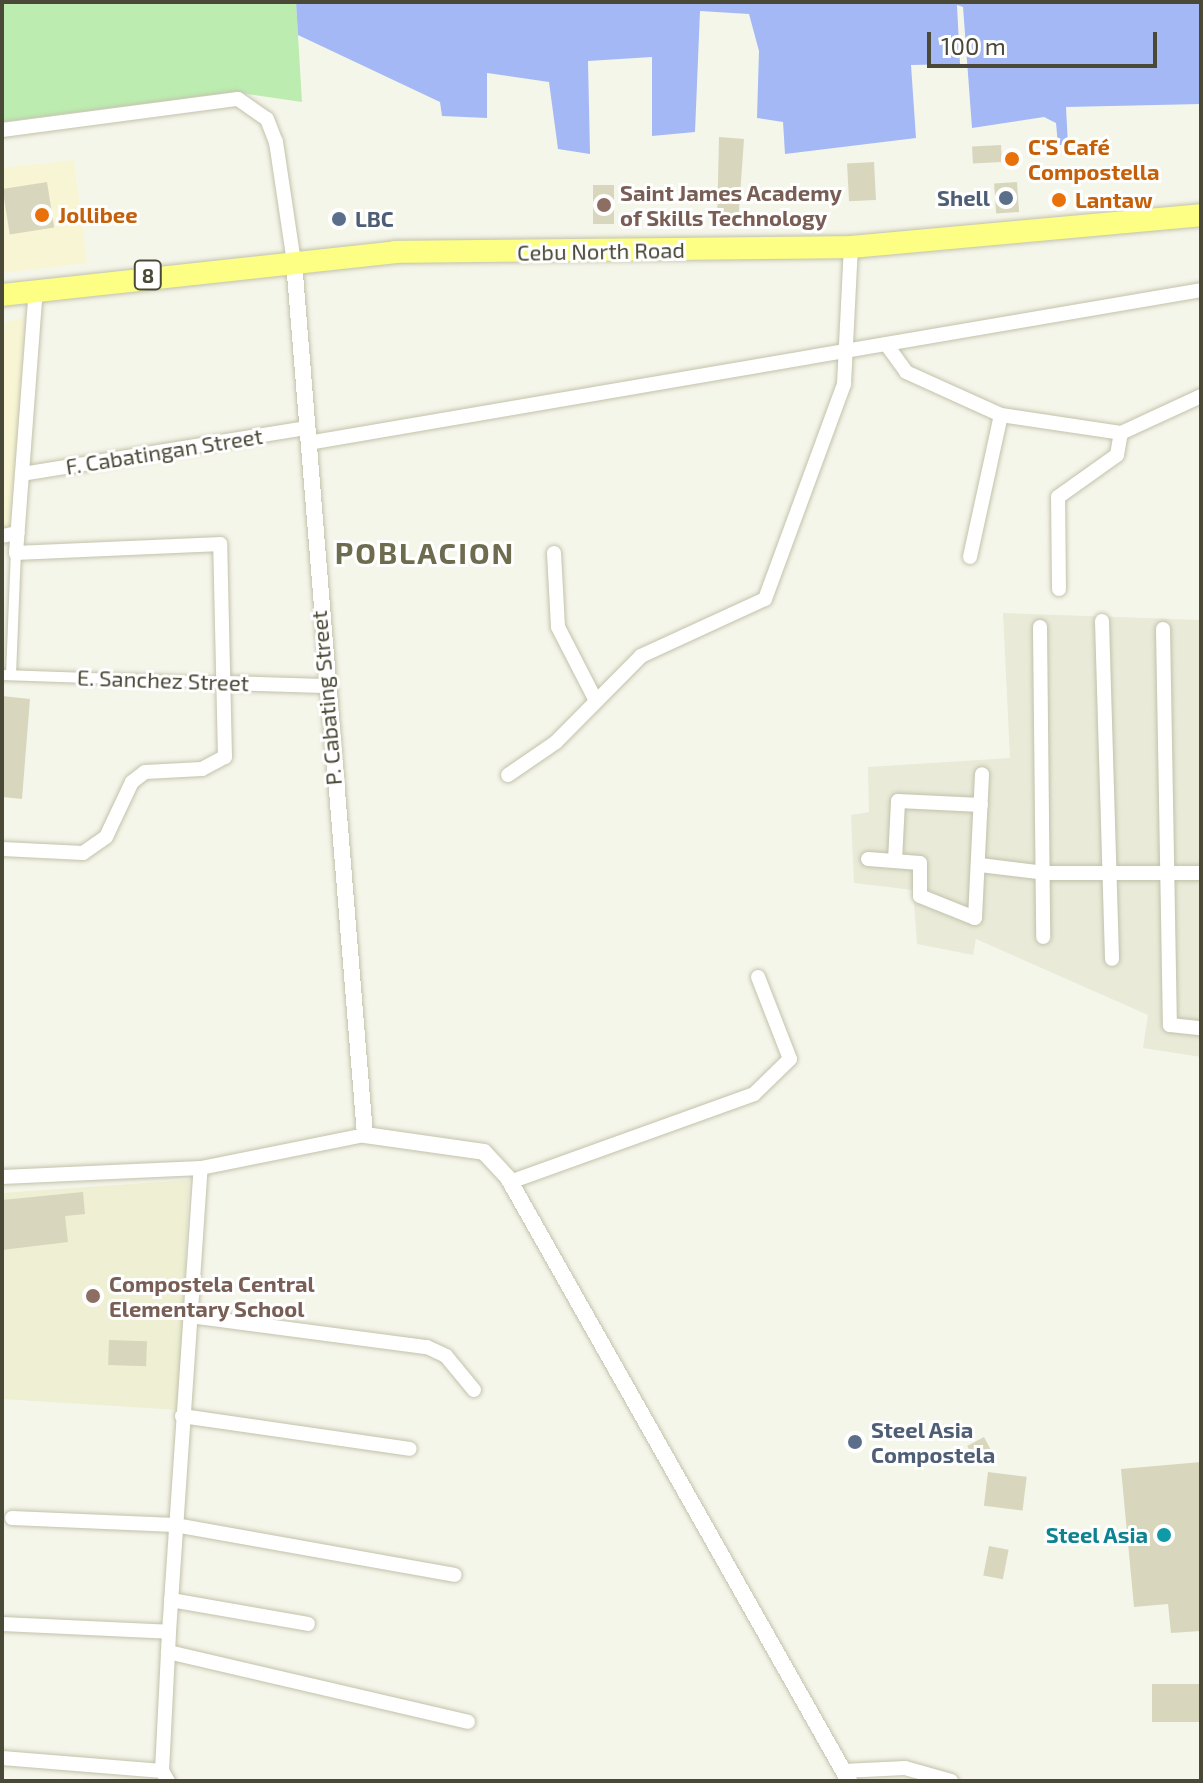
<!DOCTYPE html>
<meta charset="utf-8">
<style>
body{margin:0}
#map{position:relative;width:1203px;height:1783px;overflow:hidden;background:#f5f6ea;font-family:"Exo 2",sans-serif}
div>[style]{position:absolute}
.residential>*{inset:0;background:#e9ead8}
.commercial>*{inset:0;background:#f8f5d5}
.education>*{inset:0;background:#eeefd3}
.green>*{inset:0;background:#bdecb1}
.water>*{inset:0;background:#a4b8f5}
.building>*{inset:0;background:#d8d7be;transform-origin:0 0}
.roads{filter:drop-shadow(0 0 2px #c2c2ab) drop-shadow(0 0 2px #c2c2ab)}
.pedestrian>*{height:10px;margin:-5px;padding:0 5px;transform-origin:5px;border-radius:5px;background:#fff}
.minor>*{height:14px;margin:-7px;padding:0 7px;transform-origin:7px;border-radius:7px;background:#fff}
.tertiary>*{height:16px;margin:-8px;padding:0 8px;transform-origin:8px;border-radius:8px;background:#fff}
.trunk>*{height:22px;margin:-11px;padding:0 11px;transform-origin:11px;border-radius:11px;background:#fcff83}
.dots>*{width:22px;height:22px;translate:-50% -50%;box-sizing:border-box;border:4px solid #fff;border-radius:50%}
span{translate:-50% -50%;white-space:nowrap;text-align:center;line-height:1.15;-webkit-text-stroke:6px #fff;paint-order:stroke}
.shield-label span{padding:2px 6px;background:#fff;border:2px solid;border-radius:6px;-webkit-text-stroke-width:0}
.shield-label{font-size:20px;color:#4a4937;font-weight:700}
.food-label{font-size:22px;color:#c56008;font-weight:700}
.left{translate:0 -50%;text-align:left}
.education-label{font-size:22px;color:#785e54;font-weight:700}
.service-label{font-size:22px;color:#4e5e75;font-weight:700}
.right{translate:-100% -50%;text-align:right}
.street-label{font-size:22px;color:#4a4937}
.culture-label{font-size:22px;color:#0d838f;font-weight:700}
.district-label{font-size:30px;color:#6e6c4e;font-weight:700;letter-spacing:2px}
.frame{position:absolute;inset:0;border:4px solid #4a4937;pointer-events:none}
.scale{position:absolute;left:927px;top:32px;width:230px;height:36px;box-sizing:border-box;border:4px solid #4a4937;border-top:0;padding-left:10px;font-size:24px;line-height:28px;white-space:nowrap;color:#4a4937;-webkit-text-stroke:6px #fff;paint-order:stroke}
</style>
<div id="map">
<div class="residential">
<i style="clip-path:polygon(1003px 613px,1201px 620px,1201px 1057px,1143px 1048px,1148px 1015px,976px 939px,973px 955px,917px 944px,913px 890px,854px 883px,851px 815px,869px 812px,868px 767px,1010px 758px)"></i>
</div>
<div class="commercial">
<i style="clip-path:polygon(74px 160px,87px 263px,2px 273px,2px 168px)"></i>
<i style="clip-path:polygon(28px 317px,14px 528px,2px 531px,2px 323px)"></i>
</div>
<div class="education">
<i style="clip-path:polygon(189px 1180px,179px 1410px,2px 1399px,2px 1193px)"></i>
</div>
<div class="green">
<i style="clip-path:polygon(2px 2px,296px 2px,302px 102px,234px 92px,2px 122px)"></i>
</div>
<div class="water">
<i style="clip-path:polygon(296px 2px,1201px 2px,1201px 104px,1066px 107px,1068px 145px,1058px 145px,1056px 123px,1044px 117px,972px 128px,963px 7px,957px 5px,960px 64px,911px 65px,916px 138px,785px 154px,783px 122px,757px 118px,759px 51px,749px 14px,700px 11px,695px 132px,652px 136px,652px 57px,588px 61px,590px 154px,558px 149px,549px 82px,487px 73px,487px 118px,442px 116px,440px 102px,298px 35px)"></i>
</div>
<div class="building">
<i style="clip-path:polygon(719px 137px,744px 139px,738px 224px,717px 222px)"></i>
<i style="left:1001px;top:145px;width:17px;height:29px;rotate:87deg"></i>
<i style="left:874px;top:162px;width:38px;height:27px;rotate:87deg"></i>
<i style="left:47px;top:182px;width:46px;height:45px;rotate:81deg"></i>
<i style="left:1017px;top:182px;width:30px;height:23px;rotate:86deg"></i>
<i style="left:614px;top:185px;width:39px;height:21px;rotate:90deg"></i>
<i style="clip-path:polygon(2px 696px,30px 699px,22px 799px,2px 797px)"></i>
<i style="clip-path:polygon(83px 1192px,85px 1214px,65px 1216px,68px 1242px,2px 1250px,2px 1200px)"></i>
<i style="left:109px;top:1340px;width:38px;height:25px;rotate:2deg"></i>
<i style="left:984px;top:1437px;width:19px;height:19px;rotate:62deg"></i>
<i style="clip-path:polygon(1201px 1462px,1201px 1631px,1171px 1633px,1168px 1604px,1134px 1607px,1121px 1469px)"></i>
<i style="left:988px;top:1472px;width:39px;height:34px;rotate:7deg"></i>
<i style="left:989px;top:1546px;width:20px;height:30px;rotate:11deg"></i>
<i style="left:1201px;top:1684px;width:38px;height:49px;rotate:90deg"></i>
</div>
<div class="roads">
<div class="pedestrian">
<i style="left:2px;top:675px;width:224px;rotate:2deg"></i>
<i style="left:11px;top:675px;width:122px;rotate:-87.7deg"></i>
</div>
<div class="minor">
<i style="left:2px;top:130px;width:238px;rotate:-7.5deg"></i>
<i style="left:238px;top:99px;width:35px;rotate:35deg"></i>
<i style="left:267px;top:119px;width:25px;rotate:69deg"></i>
<i style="left:276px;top:142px;width:121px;rotate:81.5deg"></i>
<i style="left:886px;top:344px;width:34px;rotate:54deg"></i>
<i style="left:906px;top:372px;width:104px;rotate:24.4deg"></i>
<i style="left:1001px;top:415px;width:121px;rotate:8.5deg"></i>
<i style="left:1121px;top:433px;width:88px;rotate:-24.8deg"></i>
<i style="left:308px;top:443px;width:906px;rotate:-9.72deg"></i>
<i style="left:22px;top:474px;width:288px;rotate:-9.2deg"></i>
<i style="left:2px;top:536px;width:16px;rotate:-11deg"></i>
<i style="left:554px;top:553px;width:74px;rotate:86.9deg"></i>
<i style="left:558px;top:627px;width:83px;rotate:62.8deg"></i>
<i style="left:970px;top:557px;width:145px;rotate:-77.7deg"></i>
<i style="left:1059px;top:589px;width:92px;rotate:-90.6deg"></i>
<i style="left:1058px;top:497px;width:72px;rotate:-35.4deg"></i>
<i style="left:1117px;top:455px;width:22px;rotate:-80deg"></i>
<i style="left:1102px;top:621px;width:338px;rotate:88.3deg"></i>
<i style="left:1040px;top:627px;width:310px;rotate:89.4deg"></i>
<i style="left:1163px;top:629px;width:396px;rotate:89deg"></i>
<i style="left:1170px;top:1025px;width:31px;rotate:6deg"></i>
<i style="left:226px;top:683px;width:98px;rotate:1.8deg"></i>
<i style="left:508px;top:775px;width:58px;rotate:-34.5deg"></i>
<i style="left:556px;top:742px;width:121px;rotate:-45.3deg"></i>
<i style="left:641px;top:656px;width:136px;rotate:-24.7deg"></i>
<i style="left:765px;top:599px;width:229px;rotate:-69.8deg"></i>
<i style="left:844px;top:384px;width:137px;rotate:-87.1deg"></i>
<i style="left:2px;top:849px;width:81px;rotate:2.8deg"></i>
<i style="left:83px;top:853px;width:28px;rotate:-35deg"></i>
<i style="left:106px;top:837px;width:61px;rotate:-64.7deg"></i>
<i style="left:132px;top:782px;width:16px;rotate:-38deg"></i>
<i style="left:145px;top:772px;width:57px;rotate:-3deg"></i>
<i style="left:202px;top:769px;width:26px;rotate:-28deg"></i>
<i style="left:225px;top:757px;width:213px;rotate:-91.3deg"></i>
<i style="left:220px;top:544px;width:204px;rotate:177.5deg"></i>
<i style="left:16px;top:553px;width:264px;rotate:-85.7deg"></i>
<i style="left:868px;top:859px;width:52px;rotate:4.4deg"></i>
<i style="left:920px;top:863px;width:33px;rotate:90deg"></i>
<i style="left:920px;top:896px;width:59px;rotate:21.8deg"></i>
<i style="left:975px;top:918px;width:144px;rotate:-87.2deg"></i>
<i style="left:895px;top:861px;width:60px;rotate:-87.1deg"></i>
<i style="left:898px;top:801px;width:83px;rotate:2.8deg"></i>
<i style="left:980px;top:865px;width:65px;rotate:7deg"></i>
<i style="left:1045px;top:873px;width:156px"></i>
<i style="left:2px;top:1177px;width:199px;rotate:-2.6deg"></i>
<i style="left:201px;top:1168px;width:167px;rotate:-11.4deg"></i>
<i style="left:510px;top:1182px;width:259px;rotate:-19.8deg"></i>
<i style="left:754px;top:1094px;width:50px;rotate:-44.2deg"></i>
<i style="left:790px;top:1059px;width:88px;rotate:-111.3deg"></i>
<i style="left:190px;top:1316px;width:239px;rotate:7.5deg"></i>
<i style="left:427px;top:1347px;width:21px;rotate:25deg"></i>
<i style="left:446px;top:1356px;width:44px;rotate:50.5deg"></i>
<i style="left:182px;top:1416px;width:230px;rotate:8.2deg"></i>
<i style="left:12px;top:1518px;width:163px;rotate:2.5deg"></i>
<i style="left:175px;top:1525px;width:284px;rotate:10.1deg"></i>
<i style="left:171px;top:1600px;width:139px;rotate:9.9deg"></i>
<i style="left:2px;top:1624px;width:167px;rotate:2.7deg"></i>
<i style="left:168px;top:1652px;width:308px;rotate:13.1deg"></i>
<i style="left:2px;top:1758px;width:161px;rotate:4.6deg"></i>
<i style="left:843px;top:1771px;width:62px;rotate:-2.8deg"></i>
<i style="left:905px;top:1768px;width:48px;rotate:15.8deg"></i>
<i style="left:168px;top:1781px;width:12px;rotate:-121deg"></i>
<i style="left:162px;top:1771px;width:139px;rotate:-87.1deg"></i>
<i style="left:169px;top:1632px;width:465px;rotate:-86.1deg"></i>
</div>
<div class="tertiary">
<i style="left:294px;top:262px;width:876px;rotate:85.35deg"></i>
<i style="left:365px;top:1135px;width:120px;rotate:8.1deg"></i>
<i style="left:484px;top:1152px;width:35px;rotate:47deg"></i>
<i style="left:508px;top:1178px;width:693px;rotate:60.51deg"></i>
</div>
<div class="trunk">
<i style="left:2px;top:295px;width:395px;rotate:-6.2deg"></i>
<i style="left:395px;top:252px;width:456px;rotate:-0.6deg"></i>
<i style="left:851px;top:247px;width:351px;rotate:-5.2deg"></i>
</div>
</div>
<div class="dots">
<i style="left:1012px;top:159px;background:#e8710a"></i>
<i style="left:1006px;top:198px;background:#5c6f8a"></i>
<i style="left:1059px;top:200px;background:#e8710a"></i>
<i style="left:604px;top:205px;background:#8d6e63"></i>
<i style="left:42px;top:215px;background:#e8710a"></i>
<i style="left:339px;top:219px;background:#5c6f8a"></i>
<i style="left:93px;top:1296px;background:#8d6e63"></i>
<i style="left:855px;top:1442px;background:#5c6f8a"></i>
<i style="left:1164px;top:1535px;background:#0f9aa8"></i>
</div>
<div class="shield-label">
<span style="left:148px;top:275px">8</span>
</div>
<div class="food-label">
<span class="left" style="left:1028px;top:159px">C'S Café<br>Compostella</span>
<span class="left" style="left:1075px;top:200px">Lantaw</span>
<span class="left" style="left:58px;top:215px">Jollibee</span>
</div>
<div class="education-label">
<span class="left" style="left:620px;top:205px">Saint James Academy<br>of Skills Technology</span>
<span class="left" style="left:109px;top:1296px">Compostela Central<br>Elementary School</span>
</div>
<div class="service-label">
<span class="right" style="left:990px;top:198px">Shell</span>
<span class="left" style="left:355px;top:219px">LBC</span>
<span class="left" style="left:871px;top:1442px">Steel Asia<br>Compostela</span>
</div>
<div class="street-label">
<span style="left:601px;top:251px;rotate:-1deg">Cebu North Road</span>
<span style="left:164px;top:451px;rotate:-9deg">F. Cabatingan Street</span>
<span style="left:163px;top:680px;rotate:2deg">E. Sanchez Street</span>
<span style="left:326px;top:698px;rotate:-95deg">P. Cabating Street</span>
</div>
<div class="culture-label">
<span class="right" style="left:1148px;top:1535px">Steel Asia</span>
</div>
<div class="district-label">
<span style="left:425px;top:552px">POBLACION</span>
</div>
<div class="frame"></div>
<div class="scale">100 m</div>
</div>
